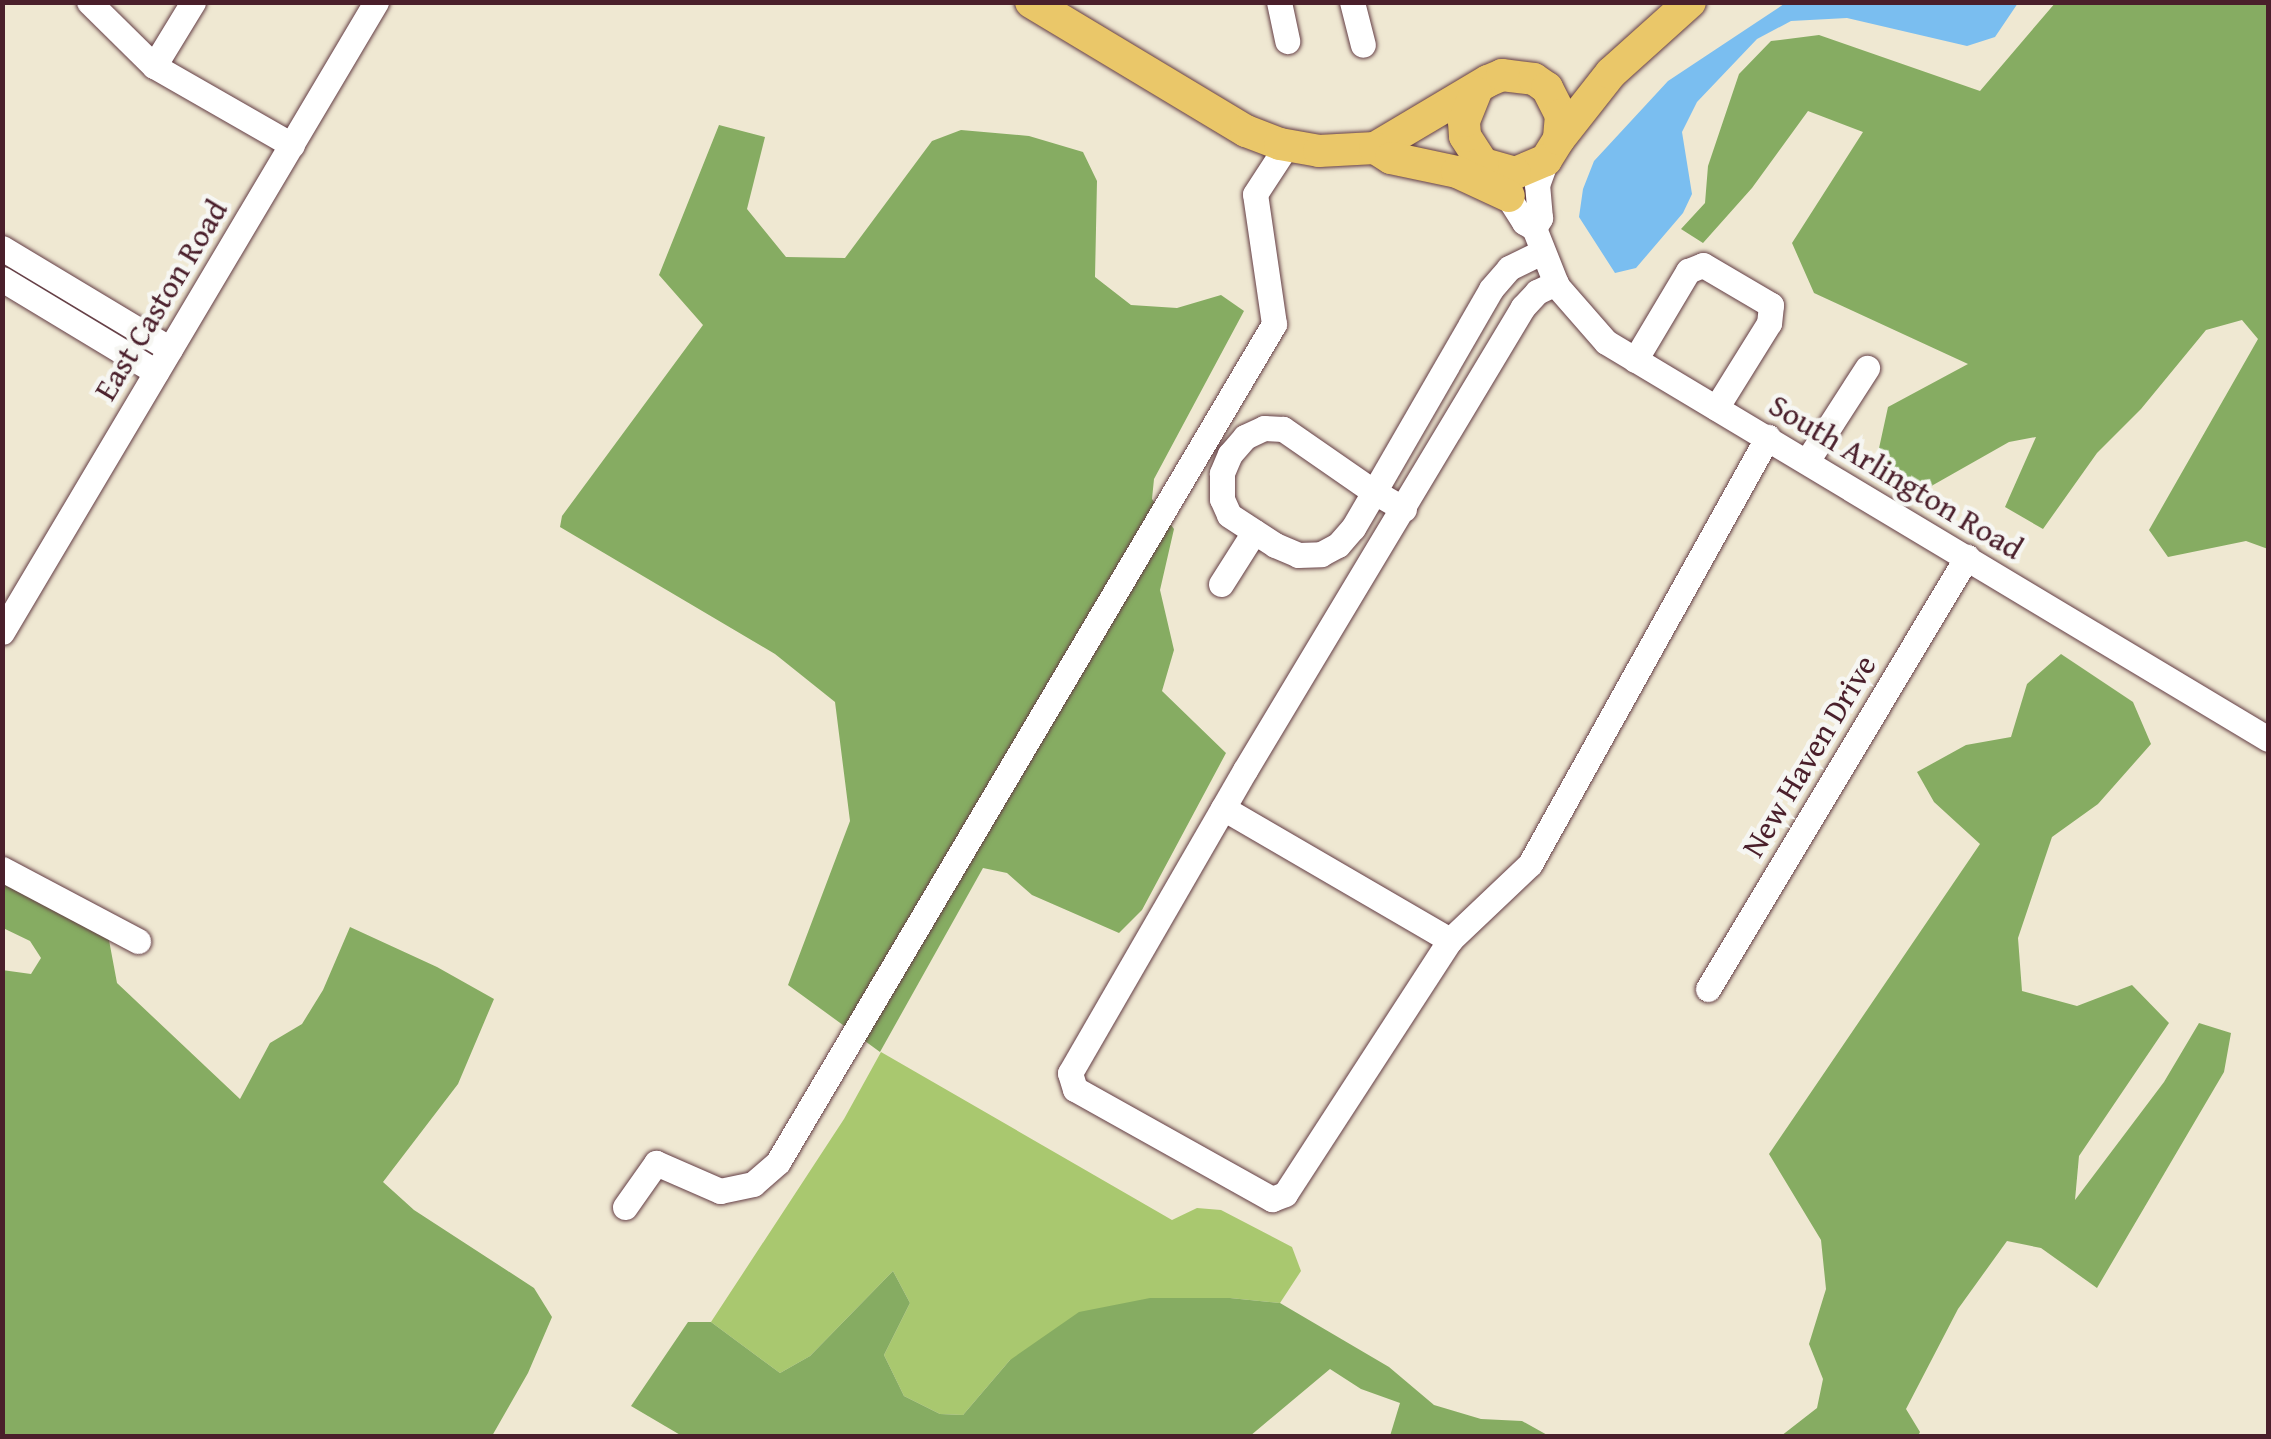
<!DOCTYPE html>
<style>
body{margin:0}
#map{position:relative;width:2271px;height:1439px;overflow:hidden;background:#efe8d2;font-family:"Gentium Book Plus",serif}
div>[style]{position:absolute}
.green>*{inset:0;background:#a9c86f}
.forest>*{inset:0;background:#86ac62}
.water>*{inset:0;background:#7abef0}
.roads{filter:drop-shadow(0 0 2px #633d44) drop-shadow(0 0 2px #633d44)}
.minor>*{height:25px;margin:-12.5px;padding:0 12.5px;transform-origin:12.5px;border-radius:12.5px;background:#fff}
.major>*{height:32px;margin:-16px;padding:0 16px;transform-origin:16px;border-radius:16px;background:#eac769}
span{translate:-50% -50%;white-space:nowrap;text-align:center;line-height:1.15;-webkit-text-stroke:9px #f6f6f2;paint-order:stroke}
.street-label{font-size:32px;color:#4a1f2b}
.frame{position:absolute;inset:0;border:5px solid #4a1f2b;pointer-events:none}
</style>
<div id="map">
<div class="green">
<i style="clip-path:polygon(881px 1052px,1172px 1220px,1197px 1208px,1221px 1210px,1292px 1247px,1301px 1271px,1280px 1303px,1230px 1298px,1010px 1360px,963px 1415px,940px 1414px,904px 1396px,884px 1355px,910px 1303px,893px 1271px,810px 1356px,780px 1373px,711px 1322px,844px 1119px)"></i>
</div>
<div class="forest">
<i style="clip-path:polygon(2056px 2px,2268px 3px,2268px 549px,2246px 541px,2168px 557px,2149px 530px,2258px 339px,2242px 320px,2206px 330px,2141px 409px,2097px 453px,2043px 529px,2005px 507px,2036px 437px,2009px 442px,1919px 493px,1876px 462px,1888px 407px,1968px 364px,1814px 293px,1792px 243px,1863px 132px,1808px 111px,1752px 188px,1703px 243px,1681px 229px,1705px 203px,1708px 166px,1739px 74px,1771px 41px,1819px 35px,1980px 91px)"></i>
<i style="clip-path:polygon(719px 125px,765px 137px,747px 209px,786px 257px,845px 258px,932px 141px,961px 130px,1029px 136px,1083px 152px,1097px 181px,1095px 277px,1131px 305px,1177px 308px,1221px 295px,1244px 311px,1154px 479px,1152px 499px,1174px 529px,1160px 590px,1174px 650px,1162px 691px,1226px 753px,1142px 910px,1119px 933px,1032px 895px,1007px 873px,983px 868px,880px 1052px,788px 985px,850px 821px,835px 702px,775px 654px,560px 527px,562px 516px,703px 325px,659px 275px)"></i>
<i style="clip-path:polygon(2061px 654px,2133px 702px,2151px 744px,2098px 804px,2052px 837px,2018px 938px,2022px 991px,2077px 1006px,2132px 985px,2169px 1023px,2079px 1156px,2075px 1200px,2164px 1082px,2199px 1023px,2231px 1033px,2224px 1072px,2097px 1288px,2041px 1248px,2007px 1241px,1958px 1309px,1906px 1409px,1920px 1432px,1918px 1436px,1781px 1436px,1817px 1408px,1823px 1379px,1809px 1344px,1826px 1289px,1821px 1240px,1769px 1154px,1980px 844px,1934px 802px,1917px 772px,1966px 745px,2011px 737px,2027px 684px)"></i>
<i style="clip-path:polygon(3px 869px,106px 924px,117px 983px,240px 1099px,270px 1043px,302px 1024px,323px 990px,350px 927px,437px 967px,494px 999px,458px 1084px,383px 1182px,414px 1210px,534px 1288px,552px 1317px,528px 1373px,492px 1436px,3px 1436px,2px 970px,31px 974px,41px 958px,30px 941px,3px 928px)"></i>
<i style="clip-path:polygon(893px 1271px,910px 1303px,884px 1355px,904px 1396px,940px 1414px,963px 1415px,1010px 1360px,1079px 1312px,1150px 1298px,1230px 1298px,1280px 1303px,1389px 1367px,1434px 1405px,1481px 1419px,1522px 1421px,1549px 1436px,1390px 1436px,1400px 1403px,1361px 1389px,1330px 1369px,1250px 1436px,682px 1436px,631px 1406px,688px 1322px,711px 1322px,780px 1373px,810px 1356px)"></i>
</div>
<div class="water">
<i style="clip-path:polygon(1787px 2px,2018px 3px,1995px 37px,1967px 46px,1847px 18px,1791px 21px,1757px 39px,1697px 102px,1682px 132px,1692px 194px,1683px 213px,1636px 268px,1615px 273px,1579px 217px,1583px 189px,1594px 161px,1668px 81px)"></i>
</div>
<div class="roads">
<div class="minor">
<i style="left:89px;top:2px;width:91px;rotate:44.6deg"></i>
<i style="left:154px;top:66px;width:159px;rotate:29.8deg"></i>
<i style="left:1279px;top:2px;width:40px;rotate:78deg"></i>
<i style="left:1352px;top:2px;width:44px;rotate:75.7deg"></i>
<i style="left:154px;top:66px;width:75px;rotate:-58.6deg"></i>
<i style="left:1498px;top:181px;width:49px;rotate:57.6deg"></i>
<i style="left:1524px;top:222px;width:12px;rotate:31deg"></i>
<i style="left:1534px;top:228px;width:62px;rotate:68.4deg"></i>
<i style="left:1557px;top:286px;width:74px;rotate:48.8deg"></i>
<i style="left:1606px;top:342px;width:772px;rotate:30.95deg"></i>
<i style="left:1534px;top:228px;width:12px;rotate:-59deg"></i>
<i style="left:1540px;top:218px;width:33px;rotate:-95deg"></i>
<i style="left:1537px;top:185px;width:27px;rotate:-70deg"></i>
<i style="left:2px;top:248px;width:196px;rotate:31deg"></i>
<i style="left:2px;top:279px;width:180px;rotate:31.1deg"></i>
<i style="left:1556px;top:283px;width:21px;rotate:155deg"></i>
<i style="left:1537px;top:292px;width:21px;rotate:133deg"></i>
<i style="left:1523px;top:307px;width:540px;rotate:120.98deg"></i>
<i style="left:1245px;top:770px;width:350px;rotate:120deg"></i>
<i style="left:1070px;top:1073px;width:17px;rotate:73deg"></i>
<i style="left:1075px;top:1089px;width:226px;rotate:29.2deg"></i>
<i style="left:1272px;top:1199px;width:14px;rotate:-21deg"></i>
<i style="left:1285px;top:1194px;width:303px;rotate:-57deg"></i>
<i style="left:1450px;top:940px;width:110px;rotate:-43.5deg"></i>
<i style="left:1530px;top:864px;width:489px;rotate:-60.9deg"></i>
<i style="left:1635px;top:360px;width:104px;rotate:-59.2deg"></i>
<i style="left:1688px;top:271px;width:16px;rotate:-22deg"></i>
<i style="left:1703px;top:265px;width:79px;rotate:30.5deg"></i>
<i style="left:1771px;top:305px;width:18px;rotate:96deg"></i>
<i style="left:1769px;top:323px;width:100px;rotate:121.9deg"></i>
<i style="left:1807px;top:461px;width:111px;rotate:-57.2deg"></i>
<i style="left:1404px;top:509px;width:34px;rotate:-150deg"></i>
<i style="left:1374px;top:492px;width:111px;rotate:-145.3deg"></i>
<i style="left:1283px;top:429px;width:19px;rotate:-177deg"></i>
<i style="left:1264px;top:428px;width:21px;rotate:155deg"></i>
<i style="left:1245px;top:437px;width:23px;rotate:131deg"></i>
<i style="left:1230px;top:454px;width:21px;rotate:113deg"></i>
<i style="left:1222px;top:473px;width:26px;rotate:90deg"></i>
<i style="left:1222px;top:499px;width:17px;rotate:66deg"></i>
<i style="left:1229px;top:515px;width:55px;rotate:33.1deg"></i>
<i style="left:1275px;top:545px;width:25px;rotate:23deg"></i>
<i style="left:1298px;top:555px;width:23px;rotate:-2deg"></i>
<i style="left:1321px;top:554px;width:19px;rotate:-28deg"></i>
<i style="left:1338px;top:545px;width:23px;rotate:-49deg"></i>
<i style="left:1353px;top:528px;width:42px;rotate:-59.7deg"></i>
<i style="left:1374px;top:492px;width:234px;rotate:-60deg"></i>
<i style="left:1491px;top:289px;width:28px;rotate:-49deg"></i>
<i style="left:1509px;top:268px;width:37px;rotate:-26deg"></i>
<i style="left:1221px;top:584px;width:62px;rotate:-57.6deg"></i>
<i style="left:2px;top:632px;width:733px;rotate:-59.3deg"></i>
<i style="left:1223px;top:808px;width:263px;rotate:30.2deg"></i>
<i style="left:2px;top:869px;width:154px;rotate:27.9deg"></i>
<i style="left:1708px;top:989px;width:504px;rotate:-59.06deg"></i>
<i style="left:625px;top:1207px;width:54px;rotate:-54.8deg"></i>
<i style="left:656px;top:1163px;width:70px;rotate:23.6deg"></i>
<i style="left:720px;top:1191px;width:34px;rotate:-12deg"></i>
<i style="left:753px;top:1184px;width:33px;rotate:-41deg"></i>
<i style="left:778px;top:1162px;width:974px;rotate:-59.38deg"></i>
<i style="left:1274px;top:324px;width:131px;rotate:-98.3deg"></i>
<i style="left:1255px;top:194px;width:59px;rotate:-56.9deg"></i>
</div>
<div class="major">
<i style="left:1031px;top:2px;width:251px;rotate:31deg"></i>
<i style="left:1246px;top:131px;width:36px;rotate:21deg"></i>
<i style="left:1280px;top:144px;width:40px;rotate:10deg"></i>
<i style="left:1319px;top:151px;width:56px;rotate:-3.1deg"></i>
<i style="left:1375px;top:148px;width:131px;rotate:-30.7deg"></i>
<i style="left:1488px;top:81px;width:15px;rotate:-23deg"></i>
<i style="left:1502px;top:75px;width:32px;rotate:7deg"></i>
<i style="left:1534px;top:79px;width:16px;rotate:35deg"></i>
<i style="left:1547px;top:88px;width:30px;rotate:63deg"></i>
<i style="left:1561px;top:115px;width:24px;rotate:95deg"></i>
<i style="left:1559px;top:139px;width:25px;rotate:122deg"></i>
<i style="left:1546px;top:160px;width:34px;rotate:157deg"></i>
<i style="left:1515px;top:173px;width:33px;rotate:-164deg"></i>
<i style="left:1483px;top:164px;width:33px;rotate:-123deg"></i>
<i style="left:1465px;top:136px;width:15px;rotate:-94deg"></i>
<i style="left:1464px;top:121px;width:31px;rotate:-68deg"></i>
<i style="left:1559px;top:139px;width:84px;rotate:-51.8deg"></i>
<i style="left:1611px;top:73px;width:106px;rotate:-41.9deg"></i>
<i style="left:1375px;top:148px;width:19px;rotate:32deg"></i>
<i style="left:1391px;top:158px;width:67px;rotate:12deg"></i>
<i style="left:1457px;top:172px;width:57px;rotate:24.8deg"></i>
</div>
</div>
<div class="street-label">
<span style="left:161px;top:300px;rotate:-59deg">East Caston Road</span>
<span style="left:1896px;top:477px;rotate:31deg">South Arlington Road</span>
<span style="left:1809px;top:756px;rotate:-59deg">New Haven Drive</span>
</div>
<div class="frame"></div>
</div>
